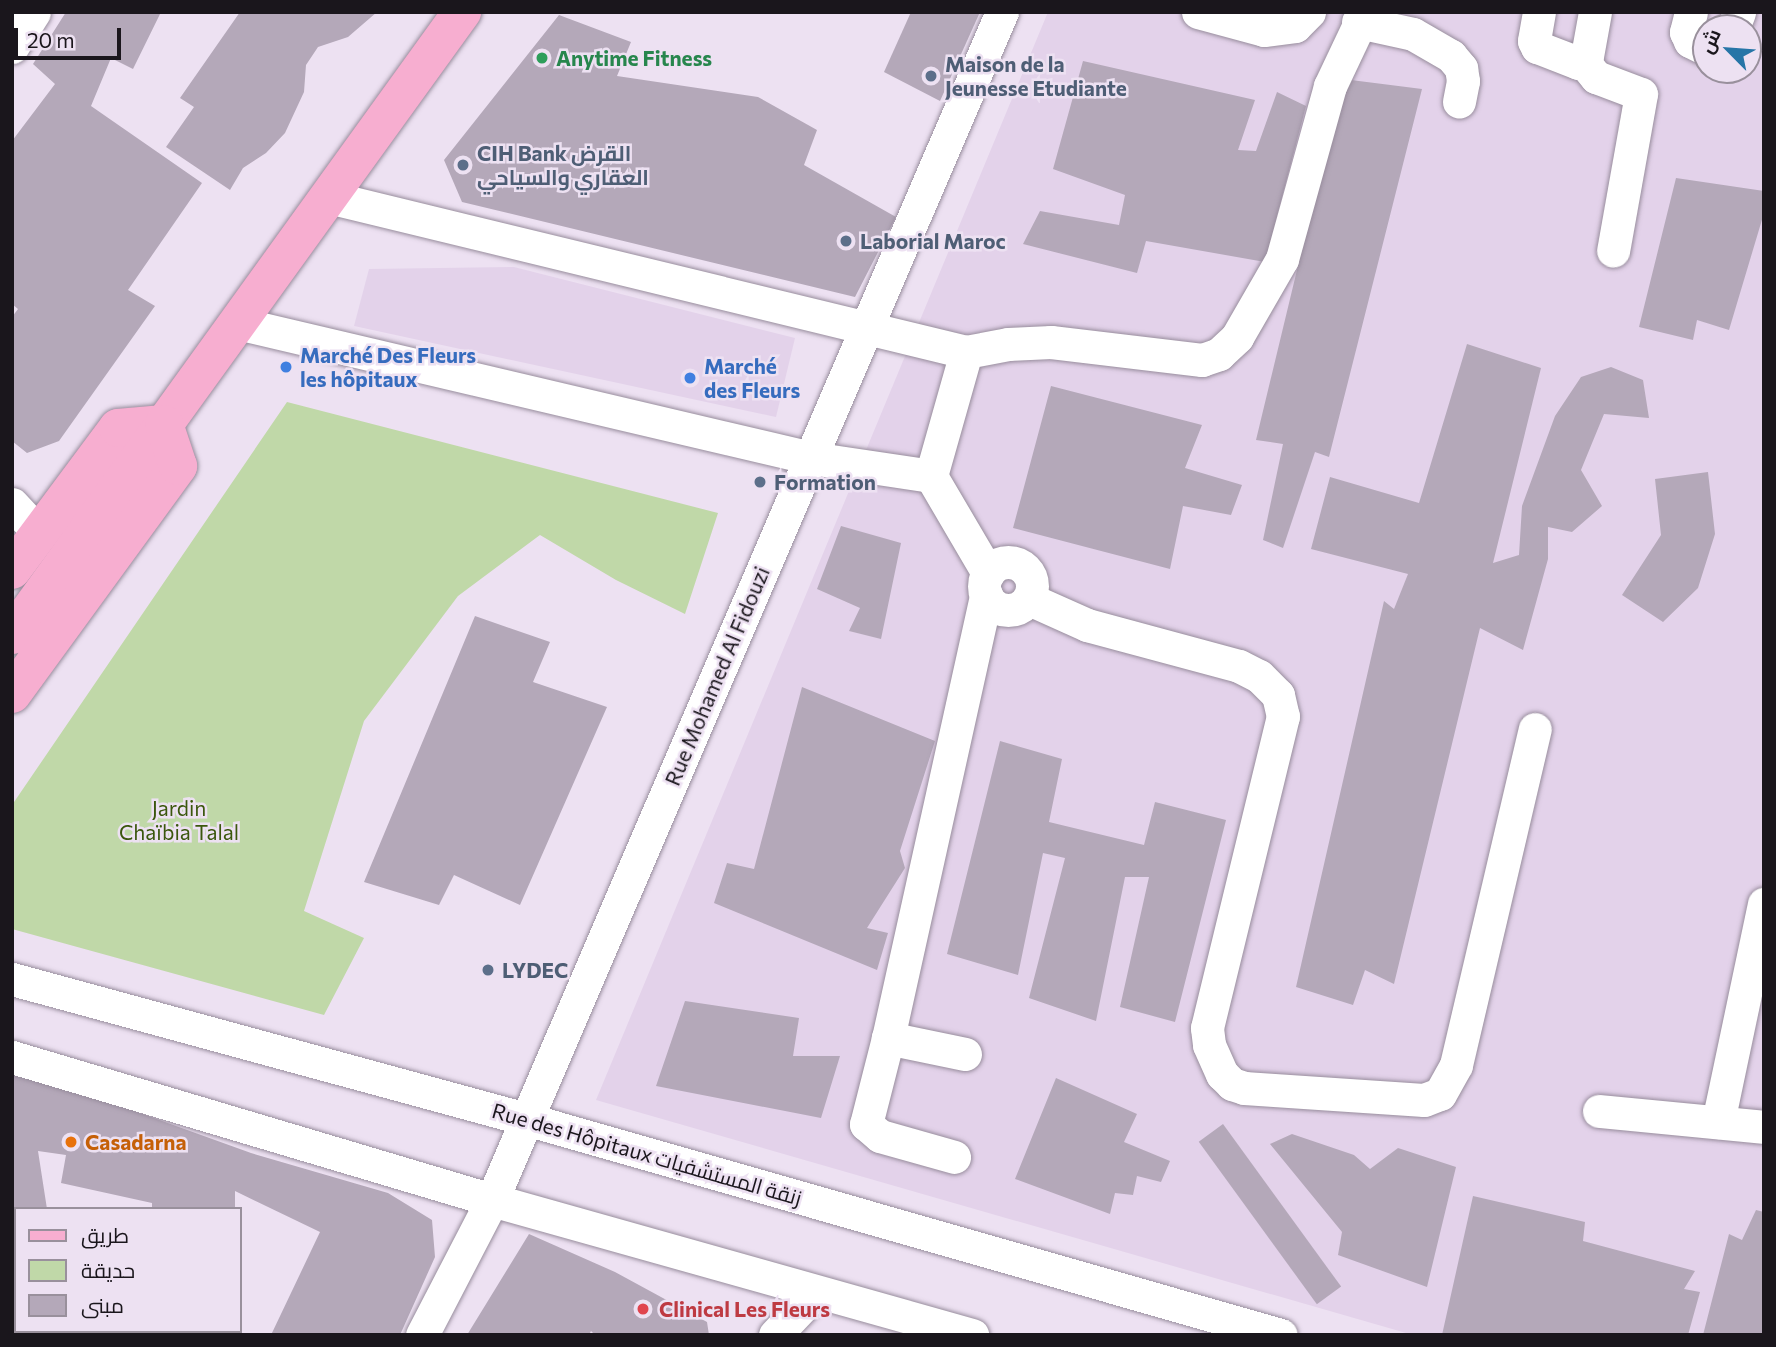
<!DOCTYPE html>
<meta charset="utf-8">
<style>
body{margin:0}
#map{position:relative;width:1776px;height:1347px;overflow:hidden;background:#ede1f2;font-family:Commissioner,Cairo,sans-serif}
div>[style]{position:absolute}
.built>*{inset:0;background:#e3d2ea}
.green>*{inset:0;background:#c0d8a8}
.building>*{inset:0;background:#b4a8b9;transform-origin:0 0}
.roads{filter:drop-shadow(0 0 2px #988d9d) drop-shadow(0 0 2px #988d9d)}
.minor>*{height:33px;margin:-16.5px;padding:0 16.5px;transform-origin:16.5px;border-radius:16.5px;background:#fff}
.minor>.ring{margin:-16.5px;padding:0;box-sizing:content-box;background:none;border:33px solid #fff;border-radius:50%}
.major>*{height:38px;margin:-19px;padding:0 19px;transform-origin:19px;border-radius:19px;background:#f7aed0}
.dots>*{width:19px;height:19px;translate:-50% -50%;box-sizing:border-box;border:4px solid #ede1f2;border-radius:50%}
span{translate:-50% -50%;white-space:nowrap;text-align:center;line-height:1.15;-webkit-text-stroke:5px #ede1f2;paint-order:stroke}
.leisure-label{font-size:21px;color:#27864d;font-weight:700}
.left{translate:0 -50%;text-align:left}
.service-label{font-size:21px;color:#4e5e75;font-weight:700}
.shop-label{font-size:21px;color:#366cbe;font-weight:700}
.street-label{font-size:21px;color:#1a161c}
.park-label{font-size:21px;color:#3b570d}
.food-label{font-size:21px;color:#c56008;font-weight:700}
.health-label{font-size:21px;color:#be3a42;font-weight:700}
.frame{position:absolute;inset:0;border:14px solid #1a161c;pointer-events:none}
.legend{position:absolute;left:14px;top:1207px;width:228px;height:126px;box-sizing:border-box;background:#ede1f2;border:2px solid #99909c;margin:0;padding:9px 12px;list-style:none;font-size:21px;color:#1a161c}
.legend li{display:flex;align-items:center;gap:14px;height:35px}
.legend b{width:35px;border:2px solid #99909c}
.north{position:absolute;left:1692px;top:14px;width:70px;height:70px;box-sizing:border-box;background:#ede1f2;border:2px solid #99909c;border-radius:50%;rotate:295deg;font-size:19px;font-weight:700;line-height:28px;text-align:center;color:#1a161c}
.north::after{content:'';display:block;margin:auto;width:24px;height:32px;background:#2675a7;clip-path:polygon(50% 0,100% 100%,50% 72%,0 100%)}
.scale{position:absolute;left:14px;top:28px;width:107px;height:32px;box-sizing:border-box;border:4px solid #1a161c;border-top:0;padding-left:9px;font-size:21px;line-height:24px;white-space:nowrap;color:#1a161c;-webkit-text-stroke:5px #ede1f2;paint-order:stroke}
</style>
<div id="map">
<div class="built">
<i style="clip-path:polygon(evenodd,1048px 12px,1764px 12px,1764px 1335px,1413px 1335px,596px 1100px,1048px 12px,1706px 28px,1748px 28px,1748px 70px,1706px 70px,1706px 28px)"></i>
<i style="clip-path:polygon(514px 267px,795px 338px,776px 417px,354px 326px,369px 269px)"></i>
</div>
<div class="green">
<i style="clip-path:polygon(287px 402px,718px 513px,685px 614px,616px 580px,540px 535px,458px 596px,364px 721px,304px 911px,364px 938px,324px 1015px,12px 929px,12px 805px)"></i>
</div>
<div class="building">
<i style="clip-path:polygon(66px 12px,161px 12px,133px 69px,111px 58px,91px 106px,202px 183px,128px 290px,155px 306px,59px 441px,27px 453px,12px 441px,12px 317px,18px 309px,12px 304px,12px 141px,55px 84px,33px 64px)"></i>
<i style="clip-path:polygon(240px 12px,377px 12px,348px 37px,318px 47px,306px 65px,304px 92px,285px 133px,266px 153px,243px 168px,230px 190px,166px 147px,194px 107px,180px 98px)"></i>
<i style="clip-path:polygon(911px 12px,980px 12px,940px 101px,884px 72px)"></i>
<i style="clip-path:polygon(559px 15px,631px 42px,617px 76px,758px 97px,817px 130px,804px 165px,896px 217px,855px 297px,462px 202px,444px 160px)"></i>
<i style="clip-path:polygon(1083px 61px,1255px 100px,1238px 150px,1256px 151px,1277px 92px,1306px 106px,1265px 262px,1146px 241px,1137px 273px,1023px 244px,1040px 211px,1119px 225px,1125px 195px,1053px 169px)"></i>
<i style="clip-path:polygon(1343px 79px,1422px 89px,1329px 457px,1315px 452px,1283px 548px,1263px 540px,1283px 444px,1256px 440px)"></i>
<i style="clip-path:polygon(1676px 178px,1764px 191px,1764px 213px,1729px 330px,1697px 320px,1693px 340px,1639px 327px)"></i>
<i style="clip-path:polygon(1467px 344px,1541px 368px,1493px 563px,1519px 555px,1522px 506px,1555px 416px,1581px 377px,1611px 367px,1643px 380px,1649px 418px,1604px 414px,1581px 470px,1602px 506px,1572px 532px,1548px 527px,1548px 559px,1523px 650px,1480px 628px,1394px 984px,1365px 970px,1353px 1005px,1296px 987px,1384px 601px,1394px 609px,1408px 574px,1311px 549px,1330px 477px,1419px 503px)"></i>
<i style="clip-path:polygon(1051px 386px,1202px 425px,1185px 468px,1242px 485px,1231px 515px,1183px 506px,1170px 569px,1013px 528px)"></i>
<i style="clip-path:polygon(1708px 472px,1715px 534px,1698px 588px,1663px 622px,1622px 595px,1661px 535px,1655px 479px)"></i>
<i style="clip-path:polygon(841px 526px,901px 543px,881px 639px,849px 631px,860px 608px,817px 589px)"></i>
<i style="clip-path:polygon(475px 616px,550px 642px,533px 682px,607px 707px,520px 905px,454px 875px,439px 905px,364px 882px)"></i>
<i style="clip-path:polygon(802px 687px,935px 741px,900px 851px,905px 868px,867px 928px,888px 933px,877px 970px,714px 903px,727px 863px,754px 869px)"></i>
<i style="clip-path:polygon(1000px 741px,1062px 759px,1049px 822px,1144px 845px,1155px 802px,1226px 820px,1175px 1022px,1120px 1007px,1149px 877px,1125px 877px,1096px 1021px,1029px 998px,1065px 858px,1043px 853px,1018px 975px,947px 954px)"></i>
<i style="clip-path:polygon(685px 1001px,799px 1018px,793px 1056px,840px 1056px,821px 1118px,656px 1086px)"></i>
<i style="clip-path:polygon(12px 1072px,129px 1109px,251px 1153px,388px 1193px,432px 1220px,435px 1257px,400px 1335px,271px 1335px,320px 1232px,235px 1191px,235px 1209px,152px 1209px,152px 1203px,61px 1183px,66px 1155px,38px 1151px,47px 1209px,16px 1209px,16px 1331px,98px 1331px,98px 1335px,12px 1335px)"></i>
<i style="clip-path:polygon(1056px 1078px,1137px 1114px,1124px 1142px,1170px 1161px,1161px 1182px,1137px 1176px,1133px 1195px,1115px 1193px,1110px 1214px,1015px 1179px)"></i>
<i style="left:1223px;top:1124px;width:201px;height:30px;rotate:54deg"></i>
<i style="clip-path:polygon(1292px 1134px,1354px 1155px,1370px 1169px,1398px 1148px,1456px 1167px,1427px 1287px,1338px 1255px,1342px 1232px,1270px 1144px)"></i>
<i style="clip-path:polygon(1473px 1196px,1585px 1222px,1583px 1241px,1695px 1271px,1684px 1289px,1700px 1292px,1688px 1335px,1442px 1335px)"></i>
<i style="clip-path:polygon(1756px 1210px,1764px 1212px,1764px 1335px,1703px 1335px,1729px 1234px,1742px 1240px)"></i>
<i style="clip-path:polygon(529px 1234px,615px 1272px,707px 1322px,709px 1335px,595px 1335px,591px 1331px,589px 1335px,467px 1335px)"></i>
</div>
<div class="roads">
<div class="minor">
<i style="left:1198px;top:12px;width:68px;rotate:15.3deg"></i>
<i style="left:1264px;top:30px;width:31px;rotate:-7deg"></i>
<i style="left:1295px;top:26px;width:20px;rotate:-45deg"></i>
<i style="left:1539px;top:12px;width:29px;rotate:100deg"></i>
<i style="left:1534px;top:41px;width:7px;rotate:63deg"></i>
<i style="left:1537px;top:47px;width:44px;rotate:21.3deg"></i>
<i style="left:1578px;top:63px;width:11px;rotate:-38deg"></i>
<i style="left:1587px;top:56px;width:45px;rotate:-79.7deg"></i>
<i style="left:1691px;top:12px;width:21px;rotate:104deg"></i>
<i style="left:1686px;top:32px;width:10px;rotate:66deg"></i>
<i style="left:1690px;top:41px;width:18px;rotate:27deg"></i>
<i style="left:1358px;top:22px;width:56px;rotate:12.3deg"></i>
<i style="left:1413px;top:34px;width:44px;rotate:30.1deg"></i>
<i style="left:1451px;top:56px;width:16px;rotate:50deg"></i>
<i style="left:1461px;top:68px;width:13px;rotate:81deg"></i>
<i style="left:1463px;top:81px;width:21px;rotate:101deg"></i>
<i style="left:1733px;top:28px;width:17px;rotate:-69deg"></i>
<i style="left:12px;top:47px;width:41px;rotate:-57.8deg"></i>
<i style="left:1583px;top:61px;width:21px;rotate:51deg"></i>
<i style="left:1596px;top:77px;width:48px;rotate:20.7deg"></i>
<i style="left:1641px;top:94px;width:159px;rotate:100.1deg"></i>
<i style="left:328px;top:197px;width:657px;rotate:13.66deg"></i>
<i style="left:966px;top:352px;width:43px;rotate:-10.8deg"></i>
<i style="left:1008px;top:344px;width:43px;rotate:-2.7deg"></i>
<i style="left:1051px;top:342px;width:152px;rotate:6.8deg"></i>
<i style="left:1202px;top:360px;width:18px;rotate:-19deg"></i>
<i style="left:1219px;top:354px;width:25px;rotate:-43deg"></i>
<i style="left:1237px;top:337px;width:90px;rotate:-60deg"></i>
<i style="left:1282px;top:259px;width:180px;rotate:-74.5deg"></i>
<i style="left:1330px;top:86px;width:82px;rotate:-64.7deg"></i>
<i style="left:237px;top:323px;width:590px;rotate:13.23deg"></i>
<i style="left:811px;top:458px;width:121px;rotate:8.5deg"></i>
<i style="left:931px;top:476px;width:113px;rotate:59.6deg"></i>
<i style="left:931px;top:476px;width:129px;rotate:-74.2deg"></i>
<i style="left:12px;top:504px;width:40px;rotate:47deg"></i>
<i class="ring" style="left:984px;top:562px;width:15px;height:15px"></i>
<i style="left:1029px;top:599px;width:64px;rotate:24.1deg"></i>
<i style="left:1087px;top:625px;width:157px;rotate:15.1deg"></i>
<i style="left:1239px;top:666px;width:22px;rotate:27deg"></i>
<i style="left:1259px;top:676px;width:27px;rotate:45deg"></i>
<i style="left:1278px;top:695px;width:22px;rotate:77deg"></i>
<i style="left:1283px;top:716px;width:321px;rotate:103.7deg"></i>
<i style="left:1207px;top:1028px;width:17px;rotate:83deg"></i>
<i style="left:1209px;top:1045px;width:32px;rotate:66deg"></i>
<i style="left:1222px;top:1074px;width:14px;rotate:45deg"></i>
<i style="left:1232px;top:1084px;width:13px;rotate:18deg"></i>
<i style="left:1244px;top:1088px;width:180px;rotate:3.8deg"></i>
<i style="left:1424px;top:1100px;width:17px;rotate:-21deg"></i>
<i style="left:1440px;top:1094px;width:33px;rotate:-61deg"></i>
<i style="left:1456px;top:1065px;width:345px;rotate:-76.8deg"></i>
<i style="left:12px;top:979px;width:533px;rotate:15.24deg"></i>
<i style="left:526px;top:1119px;width:785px;rotate:15.97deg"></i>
<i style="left:888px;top:1038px;width:89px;rotate:104.3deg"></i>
<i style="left:866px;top:1124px;width:18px;rotate:41deg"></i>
<i style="left:880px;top:1136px;width:77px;rotate:15.8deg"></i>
<i style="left:965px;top:1054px;width:79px;rotate:-168.3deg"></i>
<i style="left:888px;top:1038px;width:454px;rotate:-77.5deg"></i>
<i style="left:12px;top:1057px;width:501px;rotate:16.59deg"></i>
<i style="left:492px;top:1200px;width:499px;rotate:15.7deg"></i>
<i style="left:1599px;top:1111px;width:166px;rotate:5.5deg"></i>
<i style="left:1718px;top:1122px;width:223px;rotate:-78.1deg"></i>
<i style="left:422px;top:1335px;width:152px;rotate:-62.6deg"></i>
<i style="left:492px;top:1200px;width:1293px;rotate:-66.77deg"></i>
<i style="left:775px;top:1335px;width:59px;rotate:-46.4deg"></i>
</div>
<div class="major">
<i style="left:12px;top:570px;width:177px;rotate:-53.3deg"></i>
<i style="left:118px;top:428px;width:46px;rotate:-5deg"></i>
<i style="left:12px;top:635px;width:769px;rotate:-54.16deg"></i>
<i style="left:12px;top:694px;width:282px;rotate:-53.9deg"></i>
<i style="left:178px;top:466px;width:44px;rotate:-108.4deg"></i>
</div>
</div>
<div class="dots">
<i style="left:542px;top:58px;background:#2e9e5b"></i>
<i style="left:931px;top:76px;background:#5c6f8a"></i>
<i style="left:463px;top:165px;background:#5c6f8a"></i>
<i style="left:846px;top:241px;background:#5c6f8a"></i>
<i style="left:286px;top:367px;background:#3f7fe0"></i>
<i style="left:690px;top:378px;background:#3f7fe0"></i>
<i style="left:760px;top:482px;background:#5c6f8a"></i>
<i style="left:488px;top:970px;background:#5c6f8a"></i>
<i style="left:71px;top:1142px;background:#e8710a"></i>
<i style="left:643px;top:1309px;background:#e0444e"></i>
</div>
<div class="leisure-label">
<span class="left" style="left:556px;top:58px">Anytime Fitness</span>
</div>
<div class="service-label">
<span class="left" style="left:945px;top:76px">Maison de la<br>Jeunesse Etudiante</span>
<span class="left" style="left:477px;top:165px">CIH Bank القرض<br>العقاري والسياحي</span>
<span class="left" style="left:860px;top:241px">Laborial Maroc</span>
<span class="left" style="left:774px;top:482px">Formation</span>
<span class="left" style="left:502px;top:970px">LYDEC</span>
</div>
<div class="shop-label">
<span class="left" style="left:300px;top:367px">Marché Des Fleurs<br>les hôpitaux</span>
<span class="left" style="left:704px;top:378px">Marché<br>des Fleurs</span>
</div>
<div class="street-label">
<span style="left:717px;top:676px;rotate:-67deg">Rue Mohamed Al Fidouzi</span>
<span style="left:647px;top:1154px;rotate:16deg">Rue des Hôpitaux زنقة المستشفيات</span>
</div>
<div class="park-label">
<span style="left:179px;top:820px">Jardin<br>Chaïbia Talal</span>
</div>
<div class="food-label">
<span class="left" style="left:85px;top:1142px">Casadarna</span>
</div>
<div class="health-label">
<span class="left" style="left:659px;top:1309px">Clinical Les Fleurs</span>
</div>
<div class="frame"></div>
<ul class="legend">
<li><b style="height:9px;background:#f7aed0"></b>طريق</li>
<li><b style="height:19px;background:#c0d8a8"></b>حديقة</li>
<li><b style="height:19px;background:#b4a8b9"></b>مبنى</li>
</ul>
<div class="north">ش</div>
<div class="scale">20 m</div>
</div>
